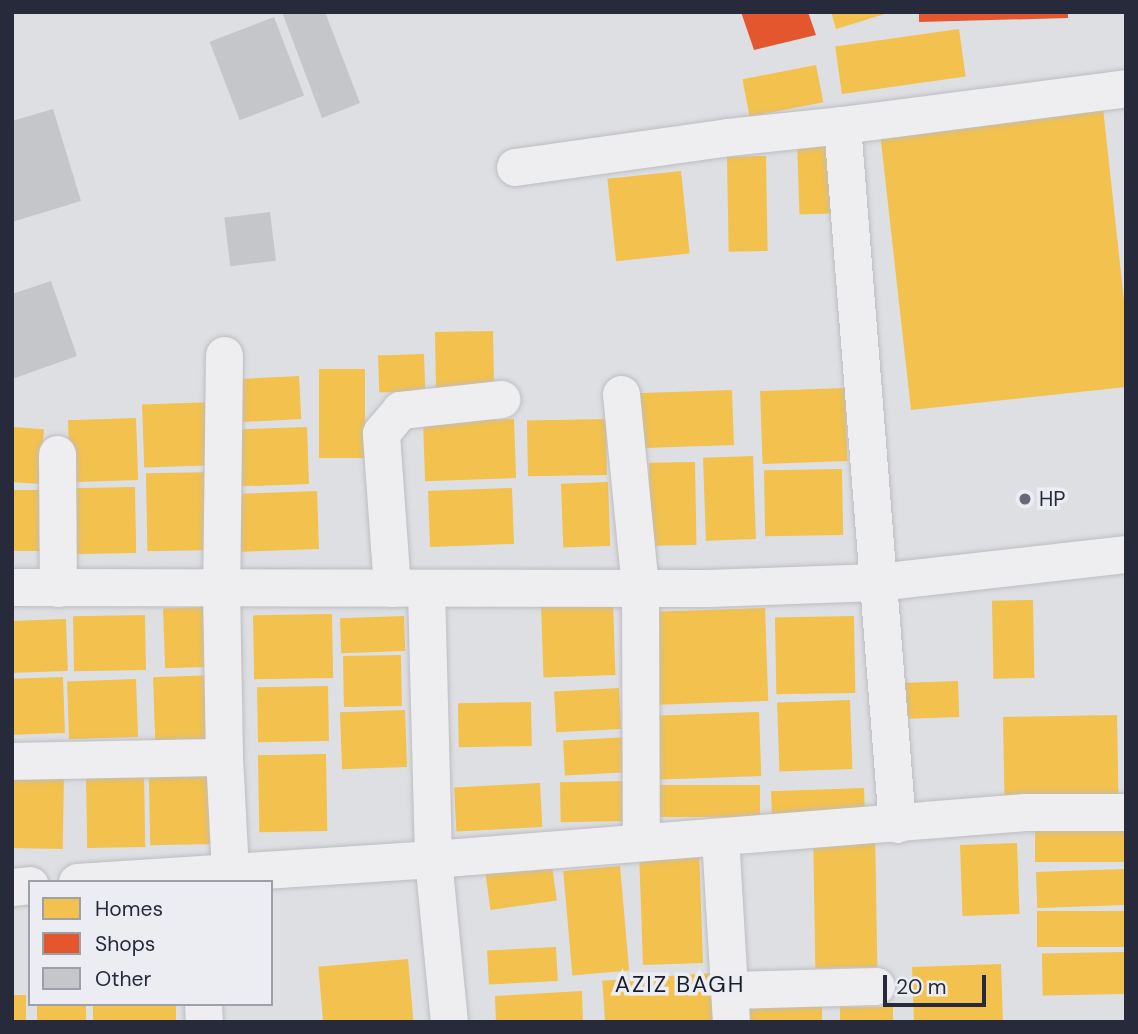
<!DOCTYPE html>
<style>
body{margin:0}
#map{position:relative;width:1138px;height:1034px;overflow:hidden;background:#dedfe3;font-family:"DM Sans",sans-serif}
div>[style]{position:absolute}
.homes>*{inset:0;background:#f2c14e;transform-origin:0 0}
.shops>*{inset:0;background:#e4572e}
.building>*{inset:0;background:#c4c6ca;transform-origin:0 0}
.roads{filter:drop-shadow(0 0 2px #bcbdc1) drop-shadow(0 0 2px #bcbdc1)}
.minor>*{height:37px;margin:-18.5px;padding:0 18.5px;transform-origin:18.5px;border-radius:18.5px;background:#eeeef0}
.dots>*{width:19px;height:19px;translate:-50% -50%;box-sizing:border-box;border:4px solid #ebedf3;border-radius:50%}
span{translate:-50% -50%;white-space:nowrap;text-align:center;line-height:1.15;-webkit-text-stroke:7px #ebedf3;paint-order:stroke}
.poi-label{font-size:21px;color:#272a3b}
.left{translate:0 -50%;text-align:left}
.neighbourhood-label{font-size:23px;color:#191c2b;letter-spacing:2px}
.frame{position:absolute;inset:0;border:14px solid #272a3b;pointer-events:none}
.legend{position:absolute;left:28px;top:880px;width:245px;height:126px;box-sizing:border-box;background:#ebedf3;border:2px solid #9d9fa9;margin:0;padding:9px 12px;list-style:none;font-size:21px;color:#272a3b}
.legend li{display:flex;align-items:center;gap:14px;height:35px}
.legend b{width:35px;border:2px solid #9d9fa9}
.scale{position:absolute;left:883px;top:975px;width:103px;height:32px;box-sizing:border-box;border:4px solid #272a3b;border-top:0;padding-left:9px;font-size:21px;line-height:24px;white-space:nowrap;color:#272a3b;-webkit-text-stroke:5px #ebedf3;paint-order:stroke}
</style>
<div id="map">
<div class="homes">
<i style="clip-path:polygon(831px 12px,887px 12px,888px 13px,836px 29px)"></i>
<i style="left:959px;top:29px;width:48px;height:125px;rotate:82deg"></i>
<i style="left:816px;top:65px;width:38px;height:75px;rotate:79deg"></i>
<i style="clip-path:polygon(1103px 108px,1126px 319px,1126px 387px,911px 410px,880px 132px)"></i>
<i style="left:840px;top:141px;width:72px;height:43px;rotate:88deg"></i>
<i style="left:766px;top:156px;width:95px;height:39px;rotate:89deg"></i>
<i style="left:681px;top:171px;width:83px;height:74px;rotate:84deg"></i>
<i style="left:493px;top:331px;width:59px;height:58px;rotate:89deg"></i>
<i style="left:424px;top:354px;width:37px;height:46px;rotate:88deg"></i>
<i style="left:319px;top:369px;width:46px;height:89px"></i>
<i style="left:299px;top:376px;width:43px;height:58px;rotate:87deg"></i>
<i style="left:845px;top:388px;width:73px;height:85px;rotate:88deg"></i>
<i style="left:732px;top:390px;width:55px;height:96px;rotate:88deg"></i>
<i style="left:216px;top:402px;width:63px;height:74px;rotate:88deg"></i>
<i style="left:136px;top:418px;width:62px;height:68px;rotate:88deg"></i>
<i style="left:514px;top:419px;width:59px;height:91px;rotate:88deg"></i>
<i style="left:606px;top:419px;width:56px;height:79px;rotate:89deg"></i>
<i style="left:12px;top:427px;width:32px;height:55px;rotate:4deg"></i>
<i style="left:307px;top:427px;width:57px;height:69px;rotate:88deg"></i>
<i style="left:753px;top:456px;width:83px;height:50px;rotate:88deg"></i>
<i style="left:695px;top:462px;width:83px;height:46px;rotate:89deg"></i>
<i style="left:842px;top:469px;width:66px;height:78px;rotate:89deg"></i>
<i style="left:215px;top:472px;width:78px;height:69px;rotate:89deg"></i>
<i style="left:608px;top:482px;width:64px;height:47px;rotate:88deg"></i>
<i style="left:135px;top:487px;width:66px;height:69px;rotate:89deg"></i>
<i style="left:512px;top:488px;width:56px;height:84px;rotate:88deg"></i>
<i style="left:12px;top:490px;width:33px;height:61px"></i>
<i style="left:317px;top:491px;width:58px;height:78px;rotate:88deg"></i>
<i style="left:1033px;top:600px;width:78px;height:41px;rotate:89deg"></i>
<i style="left:613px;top:604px;width:71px;height:72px;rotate:88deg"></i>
<i style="left:203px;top:607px;width:60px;height:40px;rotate:88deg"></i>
<i style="left:765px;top:608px;width:93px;height:118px;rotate:88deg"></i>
<i style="left:332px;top:614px;width:64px;height:79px;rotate:89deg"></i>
<i style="left:145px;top:615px;width:55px;height:72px;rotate:89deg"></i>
<i style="left:404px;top:616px;width:35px;height:64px;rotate:88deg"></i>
<i style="left:854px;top:616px;width:77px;height:79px;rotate:89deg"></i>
<i style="left:66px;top:619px;width:52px;height:54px;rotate:88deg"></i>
<i style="left:401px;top:655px;width:51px;height:58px;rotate:89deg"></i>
<i style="left:215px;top:675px;width:66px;height:62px;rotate:88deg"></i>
<i style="left:63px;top:677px;width:56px;height:51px;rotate:88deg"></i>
<i style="left:136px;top:679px;width:58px;height:69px;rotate:88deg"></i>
<i style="left:958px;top:681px;width:36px;height:65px;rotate:88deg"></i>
<i style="left:328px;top:686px;width:55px;height:71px;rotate:89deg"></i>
<i style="left:619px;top:688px;width:41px;height:65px;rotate:87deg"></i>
<i style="left:850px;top:700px;width:69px;height:73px;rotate:88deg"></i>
<i style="left:531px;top:702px;width:44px;height:73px;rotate:89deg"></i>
<i style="left:405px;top:710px;width:57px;height:65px;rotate:88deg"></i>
<i style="left:759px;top:712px;width:64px;height:107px;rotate:88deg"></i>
<i style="left:1117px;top:715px;width:88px;height:114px;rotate:89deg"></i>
<i style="left:630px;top:737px;width:35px;height:67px;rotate:87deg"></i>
<i style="left:326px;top:754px;width:77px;height:68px;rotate:89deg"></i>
<i style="left:12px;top:774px;width:52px;height:74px;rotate:1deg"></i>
<i style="left:144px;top:775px;width:72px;height:58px;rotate:89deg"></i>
<i style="left:216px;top:775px;width:69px;height:67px;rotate:89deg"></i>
<i style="left:629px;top:781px;width:40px;height:69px;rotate:89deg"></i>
<i style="left:540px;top:783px;width:44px;height:86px;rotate:87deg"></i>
<i style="left:760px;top:785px;width:32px;height:113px;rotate:90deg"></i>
<i style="left:864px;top:788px;width:36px;height:93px;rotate:88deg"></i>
<i style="left:1126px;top:817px;width:45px;height:91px;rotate:90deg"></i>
<i style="left:875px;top:831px;width:136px;height:62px;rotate:89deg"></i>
<i style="left:1017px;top:843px;width:71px;height:57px;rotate:88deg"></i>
<i style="left:699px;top:849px;width:114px;height:60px;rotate:88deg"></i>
<i style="left:551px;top:859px;width:42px;height:67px;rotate:82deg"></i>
<i style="left:620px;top:866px;width:105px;height:57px;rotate:85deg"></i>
<i style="left:1125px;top:869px;width:36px;height:89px;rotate:88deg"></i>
<i style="left:1126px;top:911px;width:36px;height:89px;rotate:90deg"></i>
<i style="left:556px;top:947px;width:34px;height:69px;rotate:87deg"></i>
<i style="left:1124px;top:952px;width:42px;height:82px;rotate:89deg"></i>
<i style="left:408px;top:959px;width:63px;height:90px;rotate:85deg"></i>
<i style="left:1001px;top:964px;width:58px;height:89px;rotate:88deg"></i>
<i style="left:713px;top:973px;width:49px;height:111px;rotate:86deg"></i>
<i style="clip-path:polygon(582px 991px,583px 1022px,496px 1022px,495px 996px)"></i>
<i style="left:12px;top:995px;width:14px;height:27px"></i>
<i style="left:822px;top:998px;width:24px;height:72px;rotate:90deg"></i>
<i style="left:37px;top:1004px;width:49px;height:18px"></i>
<i style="left:93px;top:1004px;width:83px;height:18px"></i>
<i style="left:893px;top:1007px;width:15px;height:53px;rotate:90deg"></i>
</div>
<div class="shops">
<i style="clip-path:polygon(741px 12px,808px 12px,816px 35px,754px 50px)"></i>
<i style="clip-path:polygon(919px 12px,1068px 12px,1068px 18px,919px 22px)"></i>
</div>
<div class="building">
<i style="clip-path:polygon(282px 12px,325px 12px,360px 103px,322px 118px)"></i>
<i style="left:274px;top:17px;width:84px;height:69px;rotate:69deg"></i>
<i style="clip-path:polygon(53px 109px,81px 201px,12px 222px,12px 121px)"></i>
<i style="left:270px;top:212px;width:49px;height:46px;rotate:83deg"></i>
<i style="clip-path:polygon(51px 281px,77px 356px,12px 379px,12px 294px)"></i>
</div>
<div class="roads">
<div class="minor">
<i style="left:842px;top:125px;width:701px;rotate:85.5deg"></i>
<i style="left:515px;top:167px;width:215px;rotate:-8deg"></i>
<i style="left:728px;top:137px;width:115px;rotate:-6deg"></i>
<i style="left:842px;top:125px;width:286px;rotate:-7.4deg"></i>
<i style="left:224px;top:355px;width:231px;rotate:90.7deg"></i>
<i style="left:221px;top:586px;width:171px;rotate:89deg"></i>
<i style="left:224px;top:757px;width:115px;rotate:87deg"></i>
<i style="left:621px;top:394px;width:196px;rotate:84.4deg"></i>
<i style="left:640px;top:589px;width:253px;rotate:89.8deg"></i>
<i style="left:57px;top:454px;width:134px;rotate:89.6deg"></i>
<i style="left:12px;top:587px;width:696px;rotate:0.08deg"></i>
<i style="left:708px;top:588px;width:169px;rotate:-2deg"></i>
<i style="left:877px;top:582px;width:251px;rotate:-6.4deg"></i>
<i style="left:392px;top:588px;width:155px;rotate:-94.1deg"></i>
<i style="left:381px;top:433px;width:30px;rotate:-50deg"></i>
<i style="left:400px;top:410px;width:102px;rotate:-6.2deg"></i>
<i style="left:426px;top:589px;width:270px;rotate:88.5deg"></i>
<i style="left:433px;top:859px;width:164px;rotate:84.4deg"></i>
<i style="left:12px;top:761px;width:212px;rotate:-1.1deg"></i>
<i style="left:720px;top:837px;width:185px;rotate:86.6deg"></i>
<i style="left:77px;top:882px;width:357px;rotate:-3.7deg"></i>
<i style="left:433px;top:859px;width:594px;rotate:-4.54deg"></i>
<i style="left:1025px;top:812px;width:101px"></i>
<i style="left:12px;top:887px;width:18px;rotate:-6deg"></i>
<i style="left:730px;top:990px;width:146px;rotate:-1.6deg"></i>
<i style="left:203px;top:1004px;width:18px;rotate:87deg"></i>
</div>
</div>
<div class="dots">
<i style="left:1025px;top:499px;background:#676976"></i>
</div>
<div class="poi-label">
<span class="left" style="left:1039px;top:499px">HP</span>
</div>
<div class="neighbourhood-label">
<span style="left:680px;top:984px">AZIZ BAGH</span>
</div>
<div class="frame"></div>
<ul class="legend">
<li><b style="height:19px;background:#f2c14e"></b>Homes</li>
<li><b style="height:19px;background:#e4572e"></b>Shops</li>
<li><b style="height:19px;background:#c4c6ca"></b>Other</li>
</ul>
<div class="scale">20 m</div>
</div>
